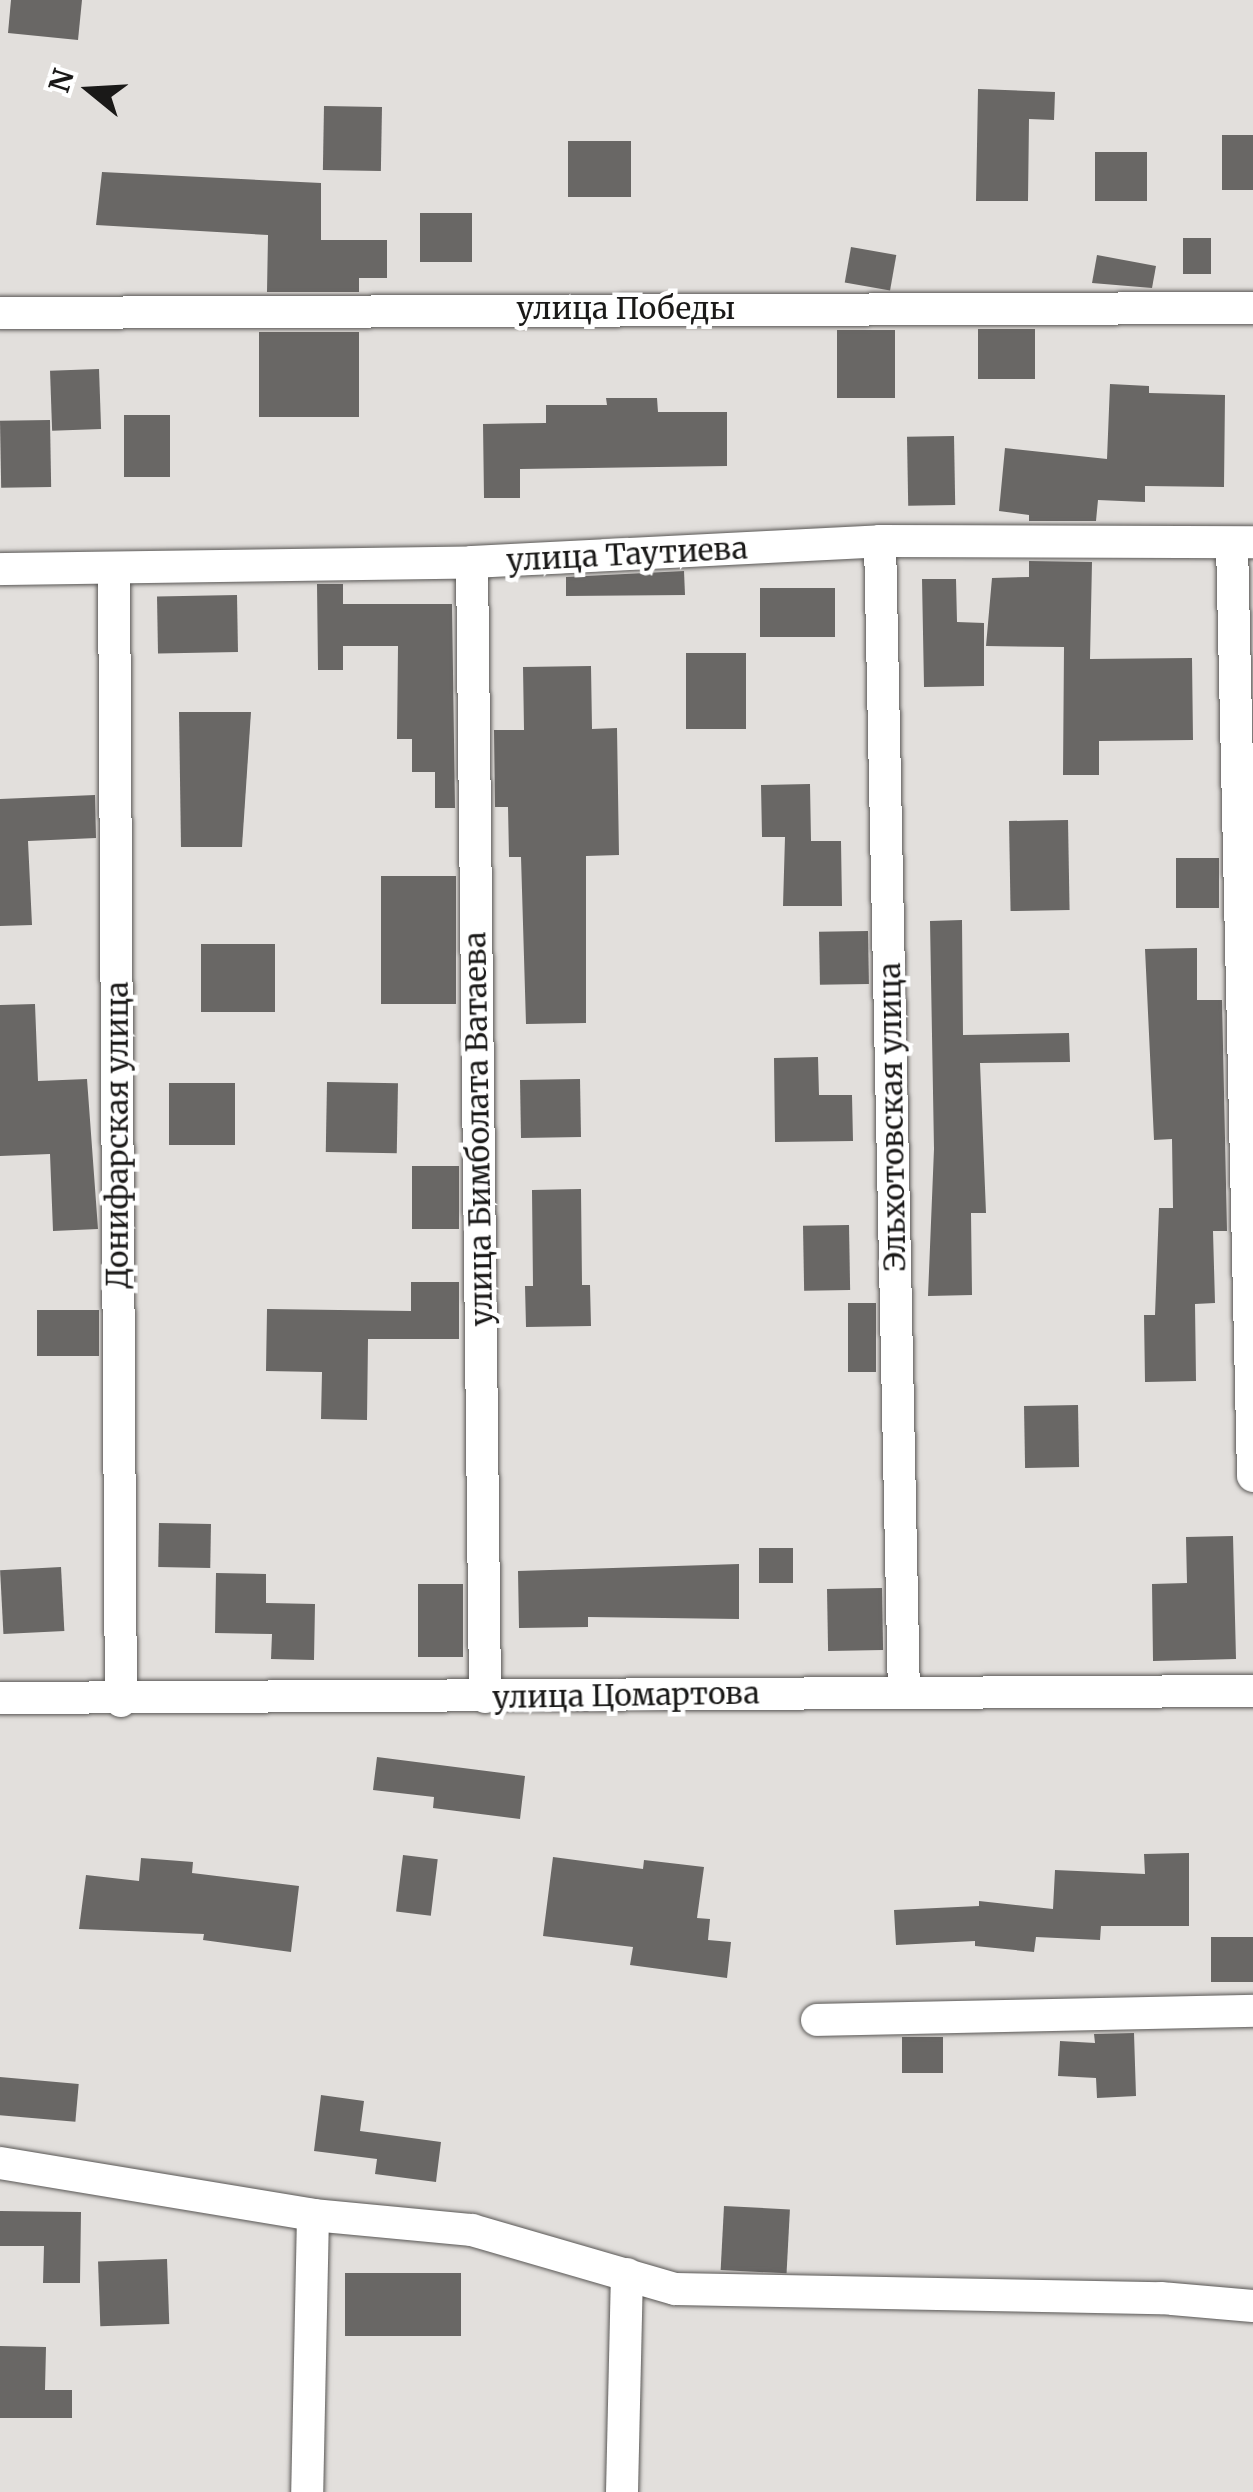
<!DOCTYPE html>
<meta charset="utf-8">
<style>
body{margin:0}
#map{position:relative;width:1253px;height:2492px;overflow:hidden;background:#e2dfdc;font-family:Merriweather,serif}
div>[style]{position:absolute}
.building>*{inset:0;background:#696765;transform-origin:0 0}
.roads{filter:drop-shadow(0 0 2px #595755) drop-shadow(0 0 2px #595755)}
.minor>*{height:32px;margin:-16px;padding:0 16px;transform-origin:16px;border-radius:16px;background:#fff}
span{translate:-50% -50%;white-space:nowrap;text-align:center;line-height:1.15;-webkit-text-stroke:9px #fff;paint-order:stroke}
.street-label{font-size:30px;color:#1a1918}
.north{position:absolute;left:40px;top:40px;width:100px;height:100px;-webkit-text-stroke:8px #fff;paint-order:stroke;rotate:288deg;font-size:28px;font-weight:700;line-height:40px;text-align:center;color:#1a1918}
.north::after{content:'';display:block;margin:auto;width:35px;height:45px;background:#1a1918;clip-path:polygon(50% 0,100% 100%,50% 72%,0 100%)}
</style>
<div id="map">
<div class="building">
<i style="clip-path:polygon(11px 0,82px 0,78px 40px,8px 33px)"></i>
<i style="clip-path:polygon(978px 89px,1055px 92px,1054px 120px,1029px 119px,1028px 201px,976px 201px)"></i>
<i style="left:324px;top:106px;width:58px;height:64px;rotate:1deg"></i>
<i style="left:1222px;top:135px;width:31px;height:55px"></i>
<i style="left:568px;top:141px;width:63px;height:56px"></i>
<i style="left:1095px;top:152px;width:52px;height:49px"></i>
<i style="clip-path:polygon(102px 172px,321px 183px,321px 240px,387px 240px,387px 278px,359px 278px,359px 292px,267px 292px,268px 235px,96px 225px)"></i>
<i style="left:420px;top:213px;width:52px;height:49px"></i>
<i style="left:1183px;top:238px;width:28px;height:36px"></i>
<i style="left:851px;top:247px;width:46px;height:36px;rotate:10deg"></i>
<i style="clip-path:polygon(1097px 255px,1156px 266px,1152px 288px,1092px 283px)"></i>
<i style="left:1035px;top:329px;width:50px;height:57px;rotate:90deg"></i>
<i style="left:895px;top:330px;width:68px;height:58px;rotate:90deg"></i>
<i style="left:259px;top:332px;width:100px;height:85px"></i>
<i style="left:99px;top:369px;width:60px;height:49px;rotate:88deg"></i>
<i style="clip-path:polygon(1110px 384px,1149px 386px,1149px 393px,1225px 395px,1224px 487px,1145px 486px,1145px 502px,1098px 500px,1096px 521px,1029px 521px,1029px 515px,999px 511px,1005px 448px,1107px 459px)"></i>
<i style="clip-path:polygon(606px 398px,657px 398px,658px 412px,727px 412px,727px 466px,520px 469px,520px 498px,484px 498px,483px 424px,546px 423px,546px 405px,607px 405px)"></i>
<i style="left:124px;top:415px;width:46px;height:62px"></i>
<i style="left:50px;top:420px;width:67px;height:50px;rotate:89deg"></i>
<i style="left:954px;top:436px;width:69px;height:47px;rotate:89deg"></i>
<i style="clip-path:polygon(1029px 561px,1092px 562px,1090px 659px,1192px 658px,1193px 740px,1099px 741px,1099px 775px,1063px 775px,1064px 647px,986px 646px,992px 578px,1029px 577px)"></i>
<i style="clip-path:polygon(684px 571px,685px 595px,566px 596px,566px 577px)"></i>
<i style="clip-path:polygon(922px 579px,956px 579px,957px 622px,984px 623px,984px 686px,924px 687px)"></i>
<i style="clip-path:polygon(317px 584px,343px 584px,343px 604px,452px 604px,455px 808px,435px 808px,435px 772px,412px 772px,412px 739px,397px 739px,398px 646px,343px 646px,343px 670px,318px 670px)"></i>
<i style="left:835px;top:588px;width:49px;height:75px;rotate:90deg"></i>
<i style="left:237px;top:595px;width:57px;height:80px;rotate:89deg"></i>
<i style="left:746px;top:653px;width:76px;height:60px;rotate:90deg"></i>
<i style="clip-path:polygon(591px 666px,592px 729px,617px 728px,619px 855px,586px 856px,586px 1023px,526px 1024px,521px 857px,509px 857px,508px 807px,495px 807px,494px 730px,524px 730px,523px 667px)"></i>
<i style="clip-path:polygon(179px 712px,251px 712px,242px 847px,181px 847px)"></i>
<i style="clip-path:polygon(810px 784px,811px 841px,841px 841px,842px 906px,783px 906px,785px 837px,762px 837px,761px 785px)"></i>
<i style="clip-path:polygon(95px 795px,96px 838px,28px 841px,32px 925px,0 926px,0 799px)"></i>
<i style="left:1068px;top:820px;width:90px;height:59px;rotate:89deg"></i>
<i style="left:1176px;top:858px;width:43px;height:50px"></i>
<i style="left:381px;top:876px;width:75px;height:128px"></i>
<i style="clip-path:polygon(962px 920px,963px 1035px,1069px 1033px,1070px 1062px,980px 1063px,986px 1213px,971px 1213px,972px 1295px,928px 1296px,934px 1149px,930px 921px)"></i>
<i style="left:868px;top:931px;width:53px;height:49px;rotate:89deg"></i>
<i style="left:201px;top:944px;width:74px;height:68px"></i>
<i style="clip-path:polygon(1197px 948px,1197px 1000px,1222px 1000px,1227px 1231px,1213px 1231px,1215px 1303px,1195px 1304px,1196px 1381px,1145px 1382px,1144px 1315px,1155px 1315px,1159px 1208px,1173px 1208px,1172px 1139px,1154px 1140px,1145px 949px)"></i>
<i style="clip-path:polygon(35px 1004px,38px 1081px,87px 1079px,98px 1229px,53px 1231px,50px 1154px,0 1156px,0 1005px)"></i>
<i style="clip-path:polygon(818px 1057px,819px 1095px,852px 1095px,853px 1141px,775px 1142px,774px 1058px)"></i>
<i style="left:580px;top:1079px;width:58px;height:60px;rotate:89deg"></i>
<i style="left:327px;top:1082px;width:71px;height:70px;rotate:1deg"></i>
<i style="left:169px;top:1083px;width:66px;height:62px"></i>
<i style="left:412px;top:1166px;width:47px;height:63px"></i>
<i style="clip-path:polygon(581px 1189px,582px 1285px,590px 1285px,591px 1326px,526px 1327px,525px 1286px,533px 1286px,532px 1190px)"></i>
<i style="left:849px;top:1225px;width:65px;height:46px;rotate:89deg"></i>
<i style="clip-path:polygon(411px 1282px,459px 1282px,459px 1339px,368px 1339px,367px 1420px,321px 1419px,322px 1372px,266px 1371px,267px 1309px,411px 1311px)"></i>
<i style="left:848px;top:1303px;width:28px;height:69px"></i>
<i style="left:99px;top:1310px;width:46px;height:62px;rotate:90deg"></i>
<i style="left:1078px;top:1405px;width:62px;height:54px;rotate:89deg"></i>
<i style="left:159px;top:1523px;width:52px;height:44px;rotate:1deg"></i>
<i style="clip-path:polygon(1233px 1536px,1236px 1659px,1153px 1661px,1152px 1584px,1187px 1583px,1186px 1537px)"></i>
<i style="left:759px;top:1548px;width:34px;height:35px"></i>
<i style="clip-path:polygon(739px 1564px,739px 1619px,588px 1617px,588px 1627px,519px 1628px,518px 1571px)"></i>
<i style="left:61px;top:1567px;width:64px;height:61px;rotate:87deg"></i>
<i style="clip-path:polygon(216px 1573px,266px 1574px,266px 1603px,315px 1604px,314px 1660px,271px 1659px,272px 1634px,215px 1633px)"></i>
<i style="left:418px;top:1584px;width:45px;height:73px"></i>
<i style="left:882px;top:1588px;width:62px;height:55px;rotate:89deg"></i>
<i style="clip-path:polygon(377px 1757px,525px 1776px,520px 1819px,433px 1808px,434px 1797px,373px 1790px)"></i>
<i style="clip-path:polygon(1189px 1853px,1189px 1926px,1101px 1926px,1100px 1940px,1036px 1937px,1034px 1952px,975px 1946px,975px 1941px,896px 1945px,894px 1910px,979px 1906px,979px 1901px,1053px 1909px,1055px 1870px,1145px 1874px,1144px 1854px)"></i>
<i style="left:403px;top:1855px;width:35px;height:57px;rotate:7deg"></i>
<i style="clip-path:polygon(553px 1857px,643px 1869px,644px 1860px,704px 1867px,697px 1918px,710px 1919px,708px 1940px,731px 1942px,727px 1978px,630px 1965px,633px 1947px,543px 1936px)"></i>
<i style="clip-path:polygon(141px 1858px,193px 1862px,192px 1873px,299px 1886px,291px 1952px,203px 1940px,204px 1934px,79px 1929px,86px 1875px,139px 1881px)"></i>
<i style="left:1253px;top:1937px;width:45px;height:42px;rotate:90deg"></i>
<i style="clip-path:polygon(1134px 2033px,1136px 2096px,1097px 2098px,1096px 2078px,1058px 2076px,1060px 2041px,1095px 2043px,1094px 2034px)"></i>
<i style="left:943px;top:2037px;width:36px;height:41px;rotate:90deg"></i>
<i style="left:0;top:2077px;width:79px;height:38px;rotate:5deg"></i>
<i style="clip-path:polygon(321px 2095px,364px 2101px,360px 2131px,441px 2142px,436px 2182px,375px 2174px,377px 2159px,314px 2151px)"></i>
<i style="left:724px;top:2206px;width:66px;height:64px;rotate:3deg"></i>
<i style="clip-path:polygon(0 2211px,81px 2212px,80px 2283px,43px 2283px,44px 2246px,0 2246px)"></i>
<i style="left:167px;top:2259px;width:65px;height:69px;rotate:88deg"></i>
<i style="left:345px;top:2273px;width:116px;height:63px"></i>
<i style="clip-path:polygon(0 2346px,46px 2347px,45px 2390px,72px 2390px,72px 2418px,0 2418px)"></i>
</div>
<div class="roads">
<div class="minor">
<i style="left:0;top:313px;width:1253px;rotate:-0.23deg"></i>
<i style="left:880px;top:541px;width:1151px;rotate:88.81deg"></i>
<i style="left:1232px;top:543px;width:933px;rotate:88.71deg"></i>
<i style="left:472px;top:562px;width:1135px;rotate:89.34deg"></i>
<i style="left:0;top:569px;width:472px;rotate:-0.8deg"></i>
<i style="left:472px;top:562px;width:409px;rotate:-2.9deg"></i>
<i style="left:880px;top:541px;width:373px;rotate:0.2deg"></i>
<i style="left:114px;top:570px;width:1131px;rotate:89.65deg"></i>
<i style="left:0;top:1698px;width:1253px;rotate:-0.32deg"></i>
<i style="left:817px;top:2020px;width:436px;rotate:-1.2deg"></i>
<i style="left:0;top:2163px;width:317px;rotate:9.4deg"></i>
<i style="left:313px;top:2215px;width:277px;rotate:91.2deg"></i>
<i style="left:313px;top:2215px;width:160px;rotate:5.4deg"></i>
<i style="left:472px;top:2230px;width:211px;rotate:16.2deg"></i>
<i style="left:675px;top:2289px;width:486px;rotate:1.1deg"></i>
<i style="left:1161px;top:2298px;width:92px;rotate:5deg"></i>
<i style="left:622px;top:2492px;width:218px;rotate:-88.7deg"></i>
</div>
</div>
<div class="street-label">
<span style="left:626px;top:308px">улица Победы</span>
<span style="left:627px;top:554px;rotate:-3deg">улица Таутиева</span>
<span style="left:892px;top:1117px;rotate:-91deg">Эльхотовская улица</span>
<span style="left:478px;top:1129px;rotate:-91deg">улица Бимболата Ватаева</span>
<span style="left:117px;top:1135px;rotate:-90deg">Донифарская улица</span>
<span style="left:626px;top:1695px;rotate:-1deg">улица Цомартова</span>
</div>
<div class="north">N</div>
</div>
